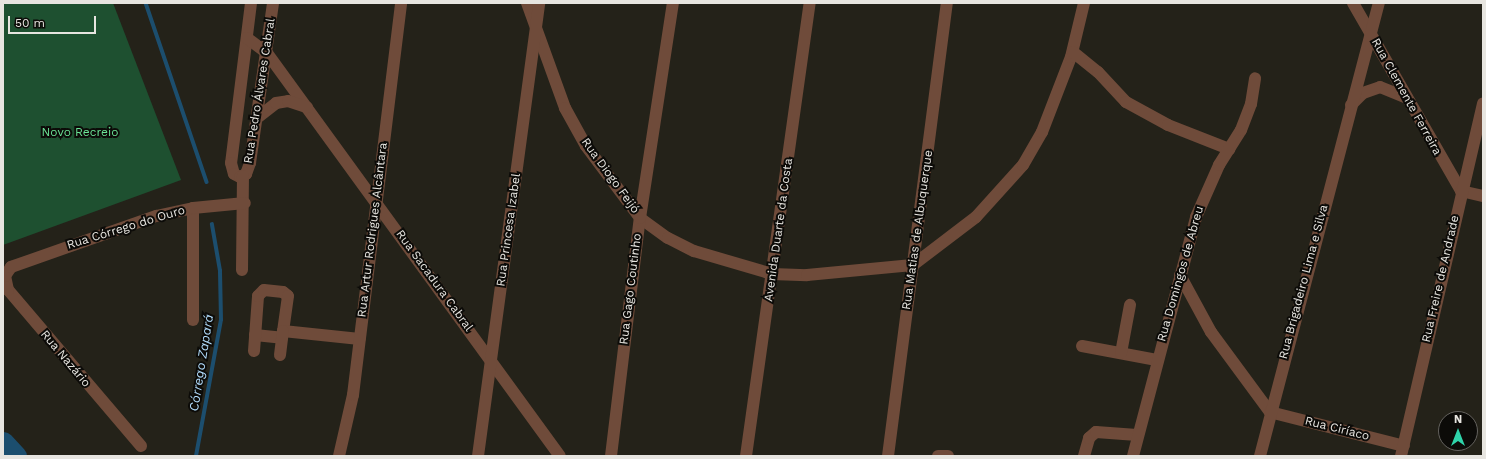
<!DOCTYPE html>
<meta charset="utf-8">
<style>
body{margin:0}
#map{position:relative;width:1486px;height:459px;overflow:hidden;background:#242219;font-family:"Work Sans",sans-serif}
div>[style]{position:absolute}
.green>*{inset:0;background:#1e5030}
.stream>*{height:3.5px;margin:-1.75px;padding:0 1.75px;transform-origin:1.75px;border-radius:1.75px;background:#1c4e6e}
.river>*{height:21px;margin:-10.5px;padding:0 10.5px;transform-origin:10.5px;border-radius:10.5px;background:#1c4e6e}
.minor>*{height:12px;margin:-6px;padding:0 6px;transform-origin:6px;border-radius:6px;background:#6f4b3a}
span{translate:-50% -50%;white-space:nowrap;text-align:center;line-height:1.15;-webkit-text-stroke:4px #0c0b08;paint-order:stroke}
.street-label{font-size:12px;color:#e7e5e0}
.park-label{font-size:12px;color:#6be496}
.water-label{font-size:13px;color:#b2dcfc;font-style:italic}
.frame{position:absolute;inset:0;border:4px solid #e7e5e0;pointer-events:none}
.north{position:absolute;left:1438px;top:411px;width:40px;height:40px;box-sizing:border-box;background:#0c0b08;border:1px solid #64625e;border-radius:50%;rotate:0deg;font-size:11px;font-weight:700;line-height:16px;text-align:center;color:#e7e5e0}
.north::after{content:'';display:block;margin:auto;width:14px;height:18px;background:#2fd4aa;clip-path:polygon(50% 0,100% 100%,50% 72%,0 100%)}
.scale{position:absolute;left:8px;top:16px;width:88px;height:18px;box-sizing:border-box;border:2px solid #e7e5e0;border-top:0;padding-left:5px;font-size:12px;line-height:14px;white-space:nowrap;color:#e7e5e0;-webkit-text-stroke:3px #0c0b08;paint-order:stroke}
</style>
<div id="map">
<div class="green">
<i style="clip-path:polygon(3px 3px,113px 3px,181px 180px,3px 245px)"></i>
</div>
<div class="stream">
<i style="left:146px;top:3px;width:189px;rotate:71.2deg"></i>
<i style="left:196px;top:456px;width:138px;rotate:-79.6deg"></i>
<i style="left:221px;top:320px;width:49px;rotate:-91.2deg"></i>
<i style="left:220px;top:271px;width:47px;rotate:-99.9deg"></i>
</div>
<div class="river">
<i style="left:3px;top:442px;width:19px;rotate:47deg"></i>
</div>
<div class="minor">
<i style="left:251px;top:3px;width:161px;rotate:97.1deg"></i>
<i style="left:231px;top:163px;width:11px;rotate:75deg"></i>
<i style="left:234px;top:174px;width:7px;rotate:27deg"></i>
<i style="left:240px;top:177px;width:7px;rotate:-27deg"></i>
<i style="left:246px;top:174px;width:12px;rotate:-70deg"></i>
<i style="left:250px;top:163px;width:162px;rotate:-81.8deg"></i>
<i style="left:527px;top:3px;width:112px;rotate:70.1deg"></i>
<i style="left:565px;top:108px;width:43px;rotate:61.1deg"></i>
<i style="left:586px;top:146px;width:90px;rotate:53.1deg"></i>
<i style="left:640px;top:218px;width:34px;rotate:36deg"></i>
<i style="left:668px;top:238px;width:29px;rotate:27deg"></i>
<i style="left:694px;top:251px;width:81px;rotate:16.4deg"></i>
<i style="left:772px;top:274px;width:35px;rotate:2deg"></i>
<i style="left:807px;top:275px;width:106px;rotate:-5.4deg"></i>
<i style="left:913px;top:265px;width:79px;rotate:-37.3deg"></i>
<i style="left:976px;top:217px;width:70px;rotate:-47.9deg"></i>
<i style="left:1023px;top:165px;width:38px;rotate:-60deg"></i>
<i style="left:1042px;top:132px;width:80px;rotate:-68.9deg"></i>
<i style="left:1071px;top:57px;width:56px;rotate:-76.5deg"></i>
<i style="left:1353px;top:3px;width:217px;rotate:60.1deg"></i>
<i style="left:1461px;top:191px;width:23px;rotate:13deg"></i>
<i style="left:247px;top:38px;width:25px;rotate:37deg"></i>
<i style="left:267px;top:53px;width:498px;rotate:54deg"></i>
<i style="left:1073px;top:52px;width:32px;rotate:39deg"></i>
<i style="left:1098px;top:72px;width:41px;rotate:47deg"></i>
<i style="left:1126px;top:102px;width:48px;rotate:28.7deg"></i>
<i style="left:1168px;top:125px;width:66px;rotate:21.5deg"></i>
<i style="left:1351px;top:105px;width:17px;rotate:-45deg"></i>
<i style="left:1363px;top:93px;width:18px;rotate:-19deg"></i>
<i style="left:1380px;top:87px;width:27px;rotate:22deg"></i>
<i style="left:257px;top:118px;width:24px;rotate:-38deg"></i>
<i style="left:276px;top:103px;width:12px;rotate:-9deg"></i>
<i style="left:288px;top:101px;width:20px;rotate:18deg"></i>
<i style="left:193px;top:208px;width:112px;rotate:90deg"></i>
<i style="left:242px;top:270px;width:94px;rotate:-89.4deg"></i>
<i style="left:1180px;top:275px;width:65px;rotate:61.5deg"></i>
<i style="left:1211px;top:332px;width:99px;rotate:53.6deg"></i>
<i style="left:1270px;top:412px;width:138px;rotate:14.2deg"></i>
<i style="left:255px;top:335px;width:27px;rotate:6deg"></i>
<i style="left:1082px;top:346px;width:76px;rotate:10.6deg"></i>
<i style="left:254px;top:351px;width:55px;rotate:-85.8deg"></i>
<i style="left:258px;top:296px;width:8px;rotate:-45deg"></i>
<i style="left:264px;top:290px;width:19px;rotate:6deg"></i>
<i style="left:283px;top:292px;width:6px;rotate:39deg"></i>
<i style="left:288px;top:296px;width:35px;rotate:98deg"></i>
<i style="left:283px;top:331px;width:77px;rotate:5.9deg"></i>
<i style="left:1121px;top:353px;width:49px;rotate:-79.4deg"></i>
<i style="left:280px;top:355px;width:24px;rotate:-83deg"></i>
<i style="left:141px;top:446px;width:205px;rotate:-130.4deg"></i>
<i style="left:8px;top:290px;width:14px;rotate:-102deg"></i>
<i style="left:5px;top:276px;width:11px;rotate:-56deg"></i>
<i style="left:11px;top:267px;width:154px;rotate:-19.4deg"></i>
<i style="left:156px;top:216px;width:38px;rotate:-12deg"></i>
<i style="left:193px;top:208px;width:52px;rotate:-5.5deg"></i>
<i style="left:339px;top:456px;width:63px;rotate:-77.1deg"></i>
<i style="left:353px;top:395px;width:395px;rotate:-83deg"></i>
<i style="left:478px;top:456px;width:457px;rotate:-82.3deg"></i>
<i style="left:611px;top:456px;width:240px;rotate:-83.1deg"></i>
<i style="left:640px;top:218px;width:218px;rotate:-81.3deg"></i>
<i style="left:746px;top:456px;width:457px;rotate:-82deg"></i>
<i style="left:888px;top:456px;width:457px;rotate:-82.6deg"></i>
<i style="left:938px;top:456px;width:10px"></i>
<i style="left:1084px;top:456px;width:19px;rotate:-74deg"></i>
<i style="left:1089px;top:438px;width:9px;rotate:-41deg"></i>
<i style="left:1096px;top:432px;width:41px;rotate:4.2deg"></i>
<i style="left:1133px;top:456px;width:247px;rotate:-75.2deg"></i>
<i style="left:1196px;top:217px;width:57px;rotate:-66.1deg"></i>
<i style="left:1219px;top:165px;width:41px;rotate:-57.8deg"></i>
<i style="left:1241px;top:130px;width:28px;rotate:-69deg"></i>
<i style="left:1251px;top:104px;width:26px;rotate:-81deg"></i>
<i style="left:1260px;top:456px;width:468px;rotate:-75.3deg"></i>
<i style="left:1401px;top:456px;width:362px;rotate:-76.9deg"></i>
</div>
<div class="street-label">
<span style="left:260px;top:91px;rotate:-81deg">Rua Pedro Álvares Cabral</span>
<span style="left:1406px;top:97px;rotate:61deg">Rua Clemente Ferreira</span>
<span style="left:610px;top:176px;rotate:54deg">Rua Diogo Feijó</span>
<span style="left:126px;top:228px;rotate:-17deg">Rua Córrego do Ouro</span>
<span style="left:373px;top:230px;rotate:-83deg">Rua Artur Rodrigues Alcântara</span>
<span style="left:509px;top:230px;rotate:-82deg">Rua Princesa Izabel</span>
<span style="left:779px;top:230px;rotate:-82deg">Avenida Duarte da Costa</span>
<span style="left:918px;top:230px;rotate:-82deg">Rua Matias de Albuquerque</span>
<span style="left:1181px;top:274px;rotate:-74deg">Rua Domingos de Abreu</span>
<span style="left:1441px;top:279px;rotate:-77deg">Rua Freire de Andrade</span>
<span style="left:434px;top:281px;rotate:54deg">Rua Sacadura Cabral</span>
<span style="left:1304px;top:282px;rotate:-75deg">Rua Brigadeiro Lima e Silva</span>
<span style="left:631px;top:289px;rotate:-83deg">Rua Gago Coutinho</span>
<span style="left:65px;top:359px;rotate:50deg">Rua Nazário</span>
<span style="left:1337px;top:429px;rotate:14deg">Rua Ciríaco</span>
</div>
<div class="park-label">
<span style="left:80px;top:133px">Novo Recreio</span>
</div>
<div class="water-label">
<span style="left:202px;top:363px;rotate:-81deg">Córrego Zapará</span>
</div>
<div class="frame"></div>
<div class="north">N</div>
<div class="scale">50 m</div>
</div>
